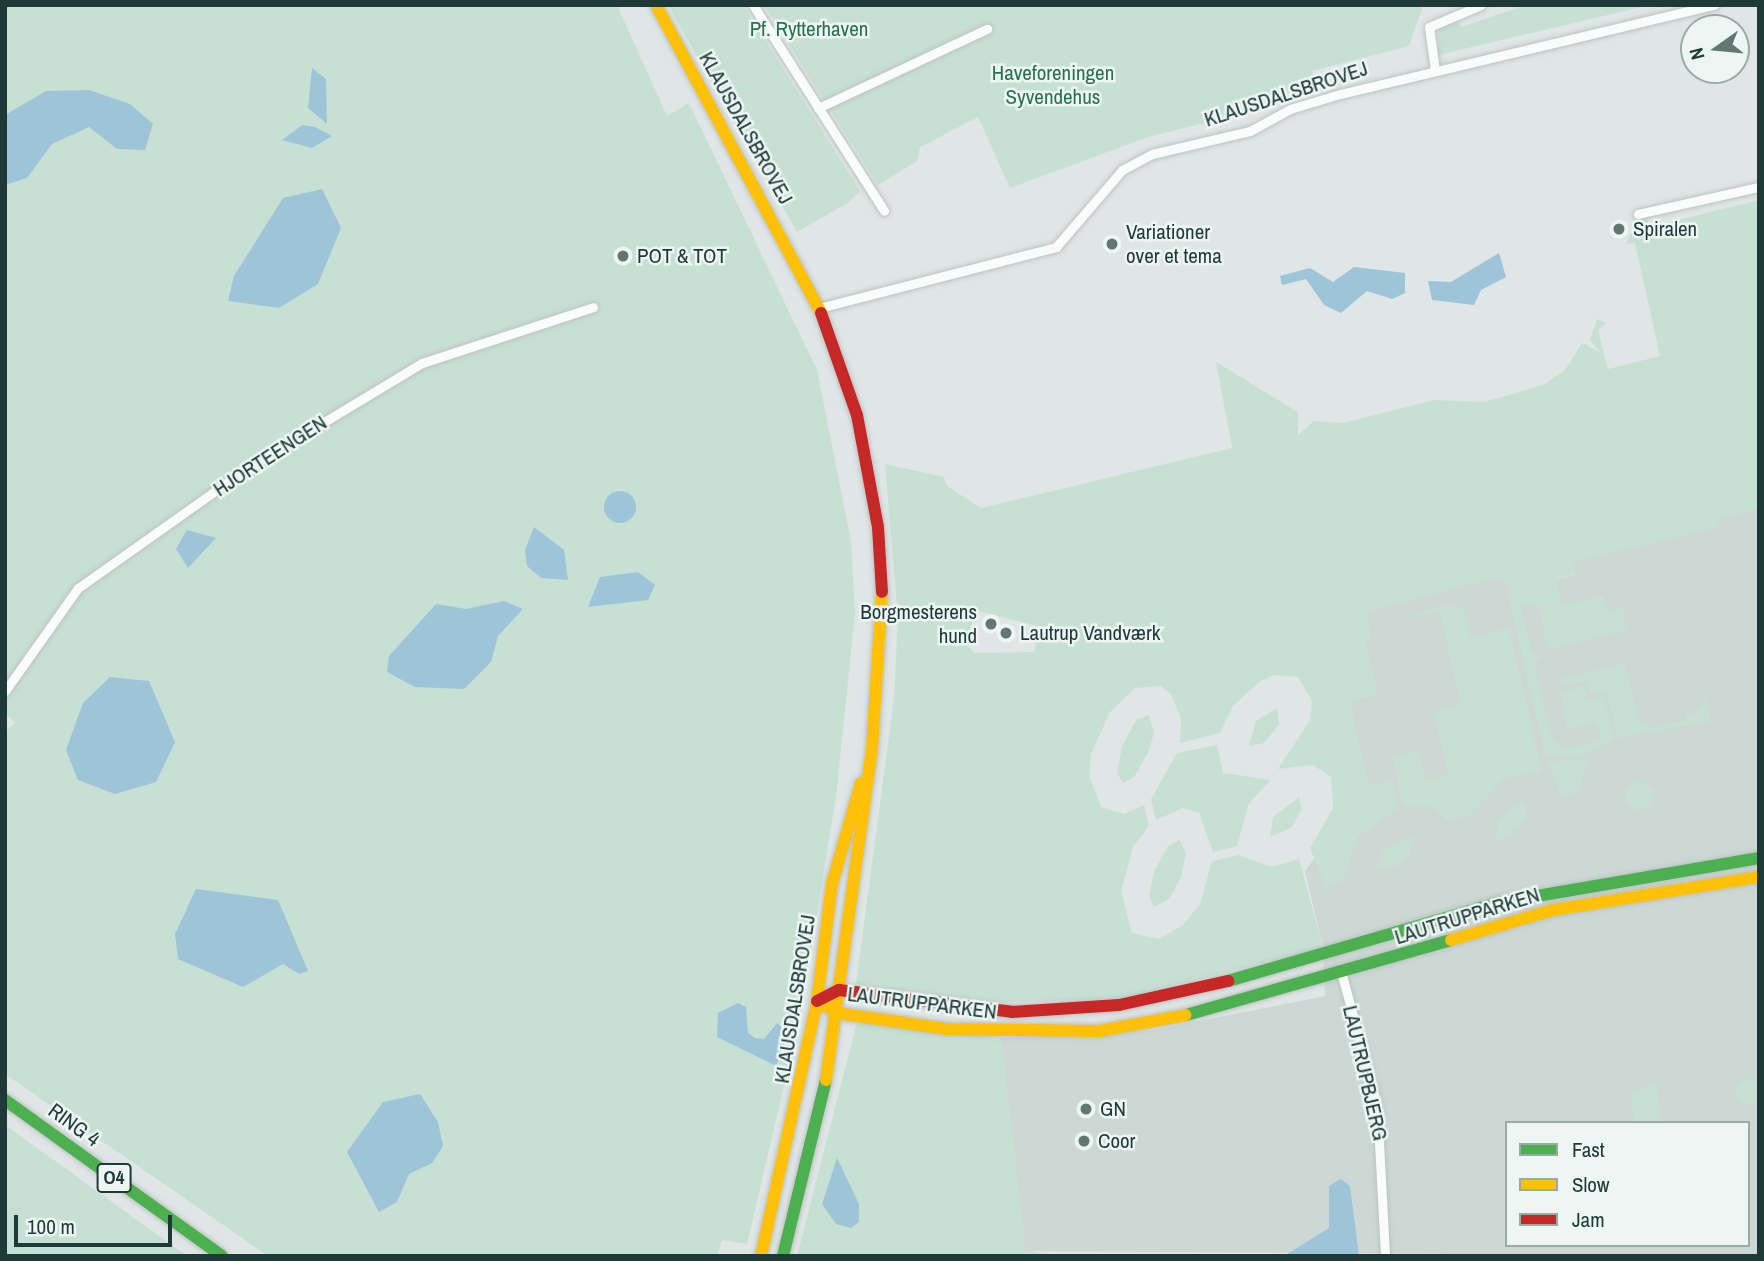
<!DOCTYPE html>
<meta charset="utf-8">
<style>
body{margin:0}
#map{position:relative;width:1764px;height:1261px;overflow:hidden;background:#dfe6e5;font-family:"Archivo Narrow",sans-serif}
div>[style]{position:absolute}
.built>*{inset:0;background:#cdd8d5}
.green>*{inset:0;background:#c7e0d4}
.round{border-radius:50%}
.water>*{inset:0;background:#9dc4d8}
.roads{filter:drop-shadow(0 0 2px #bcc3c2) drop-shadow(0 0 2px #bcc3c2)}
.street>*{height:9px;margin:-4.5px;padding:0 4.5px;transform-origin:4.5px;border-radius:4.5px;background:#fafbfb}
.fast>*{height:12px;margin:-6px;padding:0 6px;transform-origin:6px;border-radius:6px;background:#4caf50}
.slow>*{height:12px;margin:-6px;padding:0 6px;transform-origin:6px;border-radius:6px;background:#ffc107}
.jam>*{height:12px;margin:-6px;padding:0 6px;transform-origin:6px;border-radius:6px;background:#c62828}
.dots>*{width:19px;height:19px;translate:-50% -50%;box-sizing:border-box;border:4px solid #edf6f3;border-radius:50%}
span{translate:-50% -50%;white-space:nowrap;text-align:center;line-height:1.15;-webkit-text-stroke:5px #edf6f3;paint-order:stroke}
.shield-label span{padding:2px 5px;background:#edf6f3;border:2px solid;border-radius:5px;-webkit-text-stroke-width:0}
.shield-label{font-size:19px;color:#1e3937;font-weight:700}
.park-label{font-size:21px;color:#277153}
.street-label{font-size:21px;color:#1e3937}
.poi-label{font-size:21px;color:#1e3937}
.left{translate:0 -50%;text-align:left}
.right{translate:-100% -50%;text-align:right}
.frame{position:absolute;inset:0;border:7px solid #1e3937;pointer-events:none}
.legend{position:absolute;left:1505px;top:1121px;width:245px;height:126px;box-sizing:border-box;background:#edf6f3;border:2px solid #9aaaa8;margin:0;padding:9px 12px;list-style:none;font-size:21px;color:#1e3937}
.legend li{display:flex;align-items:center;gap:14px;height:35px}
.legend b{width:35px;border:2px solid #9aaaa8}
.north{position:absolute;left:1680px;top:14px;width:70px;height:70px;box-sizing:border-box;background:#edf6f3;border:2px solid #9aaaa8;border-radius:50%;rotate:255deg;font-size:19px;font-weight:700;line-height:28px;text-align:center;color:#1e3937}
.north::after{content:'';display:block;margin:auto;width:24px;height:32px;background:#627674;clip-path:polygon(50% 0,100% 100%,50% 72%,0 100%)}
.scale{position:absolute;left:14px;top:1215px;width:158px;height:32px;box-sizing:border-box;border:4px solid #1e3937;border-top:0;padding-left:9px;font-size:21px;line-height:24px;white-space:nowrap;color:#1e3937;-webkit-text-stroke:5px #edf6f3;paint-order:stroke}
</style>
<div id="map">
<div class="built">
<i style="clip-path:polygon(evenodd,1759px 508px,1759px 1256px,1025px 1251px,1001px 1038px,1154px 1030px,1325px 996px,1323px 948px,1305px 871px,1369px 787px,1349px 701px,1377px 694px,1364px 640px,1371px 639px,1365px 612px,1499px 576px,1515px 589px,1575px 575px,1572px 562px,1719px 526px,1718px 518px,1759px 508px,1507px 1123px,1748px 1123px,1748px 1245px,1507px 1245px,1507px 1123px)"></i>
</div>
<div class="green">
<i style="clip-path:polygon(5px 5px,617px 5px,667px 116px,689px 103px,817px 370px,851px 541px,855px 613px,836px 797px,799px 1022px,747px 1244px,722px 1240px,717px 1256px,268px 1256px,5px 1074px,5px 732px,15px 723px,5px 713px)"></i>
<i style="clip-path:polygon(668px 5px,743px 5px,860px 191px,849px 202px,797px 232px)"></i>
<i style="clip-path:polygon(764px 5px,1421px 5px,1422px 9px,1409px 46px,1312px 71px,1316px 82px,1233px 116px,1148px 137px,1010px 188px,978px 117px,920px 147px,917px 161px,878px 185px)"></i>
<i style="clip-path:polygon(1527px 5px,1650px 5px,1438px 55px,1439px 27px,1458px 20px,1461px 27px)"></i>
<i style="clip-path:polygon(evenodd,1759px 200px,1759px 508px,1719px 518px,1719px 527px,1573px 562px,1576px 574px,1556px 579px,1561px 606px,1603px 596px,1607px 611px,1622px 608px,1627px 630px,1548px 649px,1538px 605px,1520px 605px,1531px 651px,1542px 658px,1536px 660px,1537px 677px,1553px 741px,1565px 749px,1602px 740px,1596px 721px,1568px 730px,1558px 680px,1561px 692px,1584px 687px,1587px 700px,1604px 696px,1614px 740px,1579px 757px,1546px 757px,1507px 590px,1514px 588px,1499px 576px,1366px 612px,1371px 639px,1364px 641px,1377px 694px,1349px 701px,1369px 786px,1392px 781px,1398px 808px,1357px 837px,1343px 880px,1326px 888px,1310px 848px,1333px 808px,1331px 777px,1313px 765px,1278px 769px,1310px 720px,1312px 701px,1298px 677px,1274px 675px,1259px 682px,1233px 706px,1220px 733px,1180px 743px,1181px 719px,1171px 694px,1161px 686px,1135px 688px,1110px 712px,1091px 754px,1089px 775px,1101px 807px,1124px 814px,1144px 805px,1149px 826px,1133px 847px,1121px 891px,1132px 933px,1159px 939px,1183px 925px,1200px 904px,1212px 861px,1239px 855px,1272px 867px,1299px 859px,1323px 948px,1119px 999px,972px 1003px,856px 984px,894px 698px,898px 618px,885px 464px,944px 477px,947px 486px,981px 508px,1232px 448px,1216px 362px,1298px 412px,1298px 435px,1314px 421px,1343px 423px,1434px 400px,1484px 402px,1543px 385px,1565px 370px,1582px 343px,1600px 352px,1590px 340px,1597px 319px,1607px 323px,1598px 330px,1608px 369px,1660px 356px,1635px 243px,1626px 244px,1637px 219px,1647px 216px,1649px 227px,1759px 200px,975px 610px,1040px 627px,1034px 652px,974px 653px,967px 644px,975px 610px)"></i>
<i style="clip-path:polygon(1443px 604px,1464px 608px,1471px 638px,1509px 628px,1542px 771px,1505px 778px,1467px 817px,1447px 820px,1433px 807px,1403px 806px,1393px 757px,1419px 751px,1426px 781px,1448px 776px,1434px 712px,1461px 705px,1440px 613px,1416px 616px)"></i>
<i style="clip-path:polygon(1625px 664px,1638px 720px,1652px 728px,1687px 720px,1685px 708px,1693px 716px,1706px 697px,1711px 721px,1618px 738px,1606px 690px,1589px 694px,1586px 681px,1561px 685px,1560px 679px)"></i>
<i style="clip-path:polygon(1277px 708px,1279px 724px,1264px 743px,1249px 746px,1256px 721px)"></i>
<i style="clip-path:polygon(1149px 715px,1154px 733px,1148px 753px,1134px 777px,1123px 783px,1117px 773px,1122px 747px,1136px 720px)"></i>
<i style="clip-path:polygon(1217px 745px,1223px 773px,1271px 780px,1249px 803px,1237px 846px,1213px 852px,1199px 813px,1183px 808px,1156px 820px,1151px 799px,1177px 753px)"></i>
<i style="clip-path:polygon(1590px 759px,1577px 792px,1561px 796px,1548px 762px)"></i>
<i class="round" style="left:1625px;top:782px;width:28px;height:28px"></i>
<i style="clip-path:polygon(1299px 797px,1302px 809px,1292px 827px,1270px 837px,1273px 817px)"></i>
<i style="clip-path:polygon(1524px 801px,1527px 815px,1519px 828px,1496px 841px,1498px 820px)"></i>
<i style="clip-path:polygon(1413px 836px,1410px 855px,1391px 869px,1377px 869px,1382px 851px)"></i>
<i style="clip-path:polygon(1180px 840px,1186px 854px,1181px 877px,1169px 899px,1154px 907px,1149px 896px,1154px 871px,1168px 846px)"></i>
<i style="clip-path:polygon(857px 1022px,1001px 1038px,1025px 1250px,1054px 1256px,797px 1256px)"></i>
<i class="round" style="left:1735px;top:1079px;width:26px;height:26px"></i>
<i style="clip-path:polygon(1657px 1082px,1661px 1123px,1634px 1123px,1631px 1093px)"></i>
<i style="clip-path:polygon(5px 1125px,151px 1230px,187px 1256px,5px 1256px)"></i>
</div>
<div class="water">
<i style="clip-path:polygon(312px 68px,326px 79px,327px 124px,308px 108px)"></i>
<i style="clip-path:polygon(89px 90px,130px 104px,153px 124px,145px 150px,117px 149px,89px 127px,52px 144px,27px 178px,5px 185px,5px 115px,46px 91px)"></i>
<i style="clip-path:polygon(302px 125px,315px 127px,332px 136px,312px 148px,282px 140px)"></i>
<i style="clip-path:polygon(322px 189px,341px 228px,318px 284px,279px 308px,228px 301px,234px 276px,283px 198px)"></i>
<i style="clip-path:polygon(1499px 253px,1506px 277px,1481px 290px,1474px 305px,1432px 300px,1428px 281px,1451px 282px)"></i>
<i style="clip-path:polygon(1354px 267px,1405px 273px,1405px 293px,1392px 299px,1367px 291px,1341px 313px,1324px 305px,1306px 279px,1282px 285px,1280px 276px,1310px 268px,1333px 282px)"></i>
<i class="round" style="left:604px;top:491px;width:32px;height:32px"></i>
<i style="clip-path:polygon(534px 527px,564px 550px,568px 580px,541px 578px,527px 566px,525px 550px)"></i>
<i style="clip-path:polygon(187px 530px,216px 538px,188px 568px,176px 549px)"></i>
<i style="clip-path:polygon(638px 572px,655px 585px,648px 600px,588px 607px,600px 577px)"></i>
<i style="clip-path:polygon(504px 601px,523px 609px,498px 636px,491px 662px,464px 689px,415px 687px,387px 672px,389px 656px,436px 604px,466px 609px)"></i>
<i style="clip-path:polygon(110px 677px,149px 681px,175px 742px,156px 782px,115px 794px,78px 780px,66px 750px,83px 703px)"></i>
<i style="clip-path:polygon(196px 889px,278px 900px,308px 971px,299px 974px,283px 964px,243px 987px,178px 959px,175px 934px)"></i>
<i style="clip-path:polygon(738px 1003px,746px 1007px,748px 1033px,755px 1038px,764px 1039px,777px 1023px,782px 1027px,785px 1041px,776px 1066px,717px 1037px,718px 1013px)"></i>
<i style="clip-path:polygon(420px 1094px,438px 1122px,443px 1146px,432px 1163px,409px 1174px,397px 1202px,379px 1212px,347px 1152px,383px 1102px)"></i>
<i style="clip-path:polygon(837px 1158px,859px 1204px,859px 1222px,851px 1228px,836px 1224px,822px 1204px)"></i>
<i style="clip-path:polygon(1341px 1179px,1350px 1186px,1359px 1256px,1284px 1256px,1329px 1228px,1329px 1186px)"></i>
</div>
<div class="roads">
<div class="street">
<i style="left:753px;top:5px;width:244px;rotate:57.5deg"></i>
<i style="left:1435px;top:70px;width:43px;rotate:-97.9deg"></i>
<i style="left:1429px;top:27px;width:56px;rotate:-22.9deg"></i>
<i style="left:818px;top:108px;width:187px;rotate:-25.1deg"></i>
<i style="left:1638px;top:214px;width:124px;rotate:-12.6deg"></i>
<i style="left:819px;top:308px;width:245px;rotate:-14.4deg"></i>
<i style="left:1056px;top:247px;width:101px;rotate:-49.4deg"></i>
<i style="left:1122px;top:170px;width:34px;rotate:-28deg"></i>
<i style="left:1152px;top:154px;width:101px;rotate:-13.2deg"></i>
<i style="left:1250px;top:131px;width:46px;rotate:-28.8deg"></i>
<i style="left:1290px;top:109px;width:52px;rotate:-16.7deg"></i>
<i style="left:1340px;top:94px;width:385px;rotate:-13.4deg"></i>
<i style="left:5px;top:691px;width:126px;rotate:-54.7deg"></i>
<i style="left:78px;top:588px;width:206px;rotate:-35.3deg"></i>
<i style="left:246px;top:469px;width:205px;rotate:-31.1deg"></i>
<i style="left:422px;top:363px;width:180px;rotate:-18.1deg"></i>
<i style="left:1342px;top:975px;width:136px;rotate:75deg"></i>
<i style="left:1377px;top:1106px;width:150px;rotate:86.9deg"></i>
</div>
<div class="fast">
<i style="left:1228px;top:981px;width:279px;rotate:-16.2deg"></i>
<i style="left:1496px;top:903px;width:267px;rotate:-9.7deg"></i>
<i style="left:1186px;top:1015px;width:275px;rotate:-15.8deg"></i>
<i style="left:5px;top:1100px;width:267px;rotate:35.7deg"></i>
<i style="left:783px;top:1256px;width:181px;rotate:-76.3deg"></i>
</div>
<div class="slow">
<i style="left:656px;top:5px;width:349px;rotate:61.8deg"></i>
<i style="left:1451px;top:940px;width:106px;rotate:-16.4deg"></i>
<i style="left:1553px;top:910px;width:209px;rotate:-9.1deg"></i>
<i style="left:817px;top:1001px;width:22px;rotate:32deg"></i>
<i style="left:836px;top:1013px;width:112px;rotate:8.2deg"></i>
<i style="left:947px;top:1029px;width:152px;rotate:0.8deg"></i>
<i style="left:1099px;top:1031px;width:88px;rotate:-10.4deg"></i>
<i style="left:826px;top:1080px;width:333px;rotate:-82.1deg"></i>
<i style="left:872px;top:750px;width:158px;rotate:-86.4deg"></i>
<i style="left:761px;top:1256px;width:261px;rotate:-77.6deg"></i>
<i style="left:817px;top:1001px;width:118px;rotate:-82.7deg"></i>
<i style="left:832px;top:884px;width:105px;rotate:-74deg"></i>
</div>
<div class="jam">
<i style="left:821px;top:313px;width:108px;rotate:70.6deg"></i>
<i style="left:857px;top:415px;width:114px;rotate:79.4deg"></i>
<i style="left:878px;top:527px;width:65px;rotate:86.5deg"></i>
<i style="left:817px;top:1001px;width:25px;rotate:-27deg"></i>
<i style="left:839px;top:990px;width:174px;rotate:7.2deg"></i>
<i style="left:1012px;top:1012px;width:107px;rotate:-3.7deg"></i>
<i style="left:1119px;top:1005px;width:112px;rotate:-12.4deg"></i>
</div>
</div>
<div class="dots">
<i style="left:1619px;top:229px;background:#627674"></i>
<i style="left:1112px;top:244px;background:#627674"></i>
<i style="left:623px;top:256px;background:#627674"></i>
<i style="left:991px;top:624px;background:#627674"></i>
<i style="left:1006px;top:633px;background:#627674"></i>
<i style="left:1086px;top:1109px;background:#627674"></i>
<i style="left:1084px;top:1141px;background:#627674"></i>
</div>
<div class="shield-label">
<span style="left:114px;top:1178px">O4</span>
</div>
<div class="park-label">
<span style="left:809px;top:29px">Pf. Rytterhaven</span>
<span style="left:1053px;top:85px">Haveforeningen<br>Syvendehus</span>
</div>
<div class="street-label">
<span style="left:1286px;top:94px;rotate:-18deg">KLAUSDALSBROVEJ</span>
<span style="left:746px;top:128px;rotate:61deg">KLAUSDALSBROVEJ</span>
<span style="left:270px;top:456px;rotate:-33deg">HJORTEENGEN</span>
<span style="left:1467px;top:916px;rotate:-17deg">LAUTRUPPARKEN</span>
<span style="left:795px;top:999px;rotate:-81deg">KLAUSDALSBROVEJ</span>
<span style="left:922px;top:1003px;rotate:7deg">LAUTRUPPARKEN</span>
<span style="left:1365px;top:1073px;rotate:77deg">LAUTRUPBJERG</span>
<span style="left:74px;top:1125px;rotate:36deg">RING 4</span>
</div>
<div class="poi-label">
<span class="left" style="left:1633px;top:229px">Spiralen</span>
<span class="left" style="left:1126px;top:244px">Variationer<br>over et tema</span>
<span class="left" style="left:637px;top:256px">POT &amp; TOT</span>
<span class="right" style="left:977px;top:624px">Borgmesterens<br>hund</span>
<span class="left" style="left:1020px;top:633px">Lautrup Vandværk</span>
<span class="left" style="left:1100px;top:1109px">GN</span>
<span class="left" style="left:1098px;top:1141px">Coor</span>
</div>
<div class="frame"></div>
<ul class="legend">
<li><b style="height:9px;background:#4caf50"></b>Fast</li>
<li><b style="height:9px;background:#ffc107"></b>Slow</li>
<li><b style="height:9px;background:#c62828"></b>Jam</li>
</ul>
<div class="north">N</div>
<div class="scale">100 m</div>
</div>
